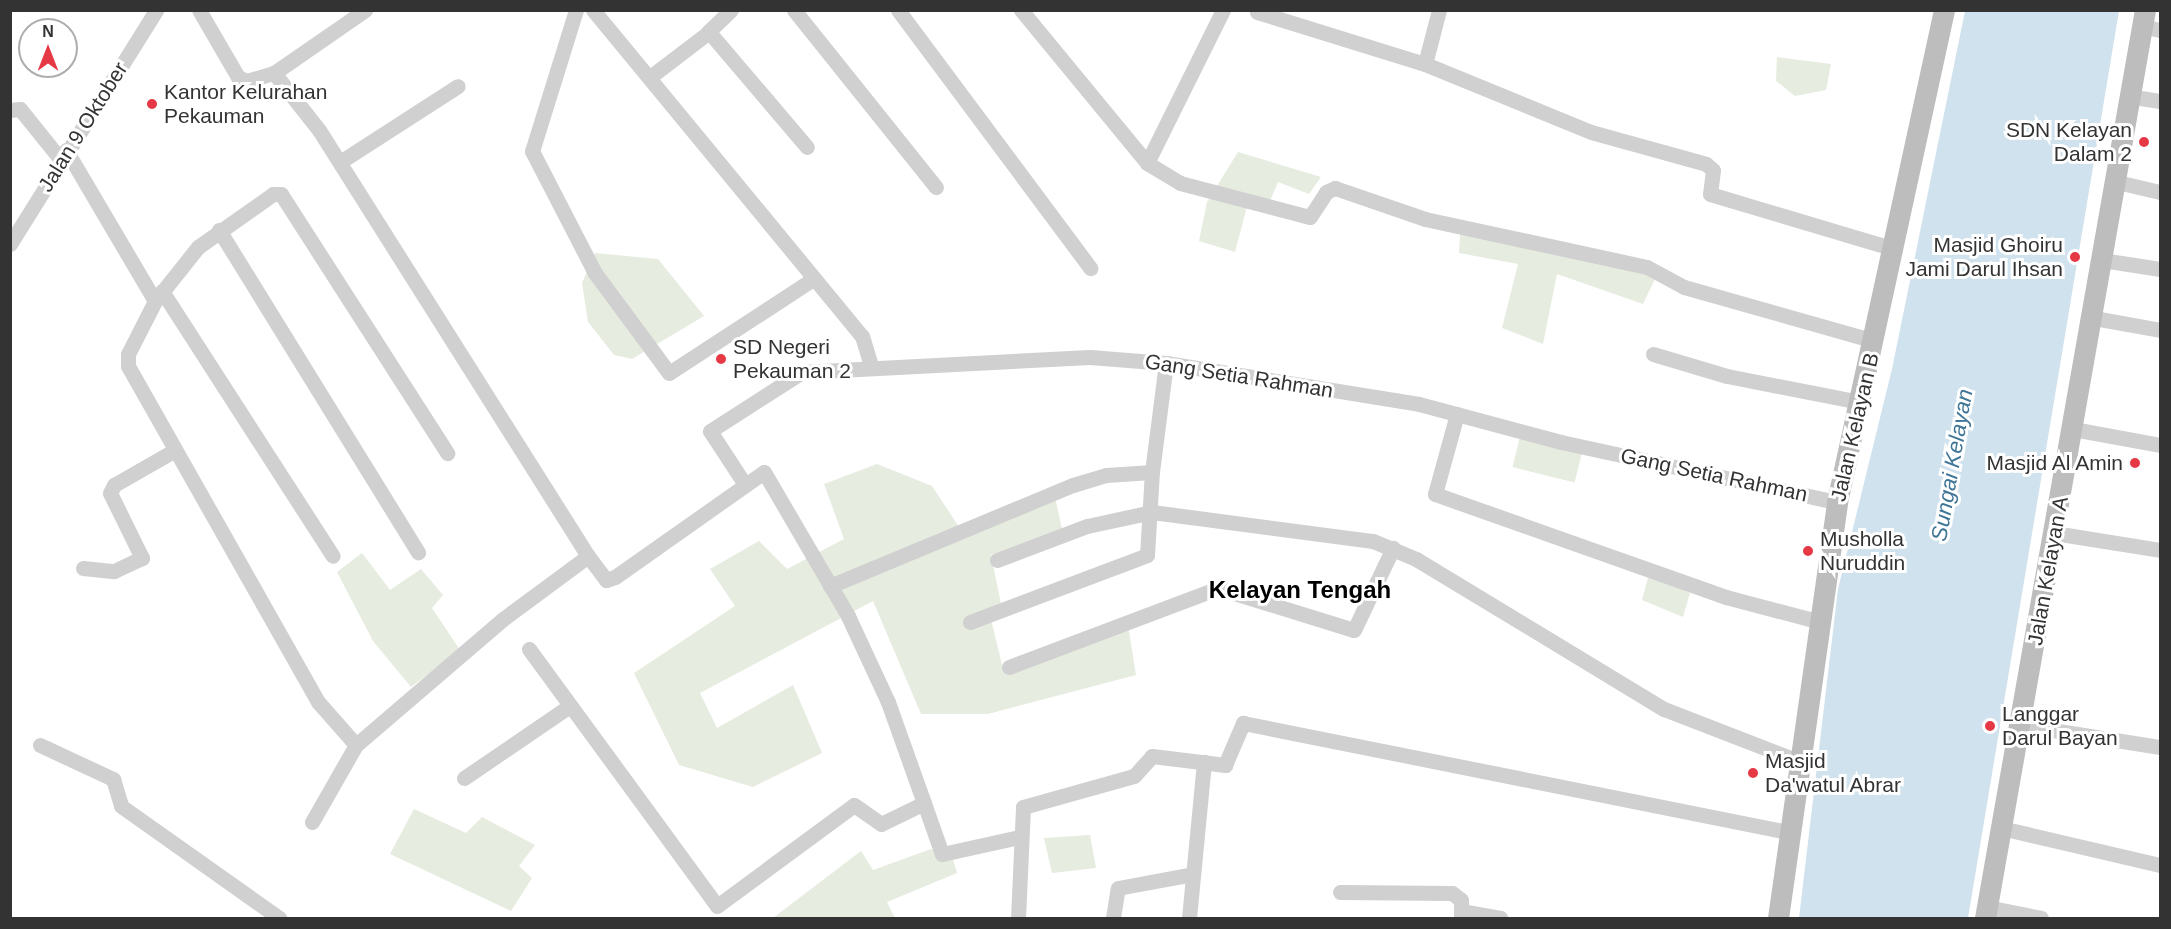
<!DOCTYPE html>
<style>
body{margin:0}
#map{position:relative;width:2171px;height:929px;overflow:hidden;background:#fff;font-family:Helvetica,sans-serif}
div>[style]{position:absolute}
.green>*{inset:0;background:#e6ecdf;transform-origin:0 0}
.water>*{inset:0;background:#cfe2ee}
.street>*{height:15px;margin:-7.5px;padding:0 7.5px;transform-origin:7.5px;border-radius:7.5px;background:#d0d0d0}
.secondary>*{height:21px;margin:-10.5px;padding:0 10.5px;transform-origin:10.5px;border-radius:10.5px;background:#bdbdbd}
.dots>*{width:16px;height:16px;translate:-50% -50%;box-sizing:border-box;border:3px solid #fff;border-radius:50%}
span{translate:-50% -50%;white-space:nowrap;text-align:center;line-height:1.15;-webkit-text-stroke:6px #fff;paint-order:stroke}
.poi-label{font-size:21px;color:#333}
.left{translate:0 -50%;text-align:left}
.right{translate:-100% -50%;text-align:right}
.street-label{font-size:21px;color:#333}
.water-label{font-size:22px;color:#3f7597;font-style:italic}
.quarter-label{font-size:24px;color:#000;font-weight:700}
.frame{position:absolute;inset:0;border:12px solid #333;pointer-events:none}
.north{position:absolute;left:18px;top:18px;width:60px;height:60px;box-sizing:border-box;background:#fff;border:2px solid #adadad;border-radius:50%;rotate:0deg;font-size:16px;font-weight:700;line-height:24px;text-align:center;color:#333}
.north::after{content:'';display:block;margin:auto;width:21px;height:27px;background:#e63946;clip-path:polygon(50% 0,100% 100%,50% 72%,0 100%)}
</style>
<div id="map">
<div class="green">
<i style="clip-path:polygon(1777px 57px,1831px 64px,1826px 90px,1795px 96px,1776px 81px)"></i>
<i style="clip-path:polygon(1238px 152px,1321px 177px,1309px 194px,1278px 182px,1270px 201px,1249px 199px,1235px 252px,1199px 241px,1207px 202px)"></i>
<i style="clip-path:polygon(1460px 235px,1488px 236px,1656px 277px,1643px 304px,1557px 274px,1543px 344px,1502px 328px,1518px 264px,1459px 253px)"></i>
<i style="clip-path:polygon(595px 253px,658px 259px,704px 316px,632px 359px,614px 355px,588px 322px,582px 283px)"></i>
<i style="left:1520px;top:437px;width:64px;height:31px;rotate:14deg"></i>
<i style="clip-path:polygon(877px 464px,932px 486px,965px 536px,1055px 497px,1062px 529px,991px 555px,1001px 604px,989px 611px,1003px 669px,1128px 625px,1136px 675px,988px 714px,921px 714px,873px 601px,700px 693px,717px 728px,793px 685px,822px 753px,753px 787px,679px 765px,634px 673px,735px 606px,710px 569px,759px 541px,787px 569px,844px 539px,824px 484px)"></i>
<i style="clip-path:polygon(362px 553px,390px 590px,421px 569px,443px 595px,432px 608px,460px 650px,411px 687px,373px 641px,337px 572px)"></i>
<i style="clip-path:polygon(1649px 574px,1690px 593px,1683px 617px,1642px 600px)"></i>
<i style="clip-path:polygon(414px 809px,466px 833px,482px 817px,535px 845px,519px 866px,532px 878px,511px 911px,390px 854px)"></i>
<i style="clip-path:polygon(1090px 835px,1096px 868px,1052px 873px,1044px 838px)"></i>
<i style="clip-path:polygon(931px 849px,952px 856px,957px 873px,887px 902px,895px 918px,773px 918px,861px 851px,873px 870px)"></i>
</div>
<div class="water">
<i style="clip-path:polygon(1965px 11px,2119px 11px,1968px 918px,1799px 918px,1838px 589px,1892px 369px)"></i>
</div>
<div class="street">
<i style="left:199px;top:10px;width:78px;rotate:59.8deg"></i>
<i style="left:238px;top:77px;width:10px;rotate:24deg"></i>
<i style="left:247px;top:81px;width:28px;rotate:-17deg"></i>
<i style="left:274px;top:73px;width:111px;rotate:-34.7deg"></i>
<i style="left:576px;top:10px;width:148px;rotate:107.3deg"></i>
<i style="left:532px;top:151px;width:137px;rotate:62.7deg"></i>
<i style="left:595px;top:273px;width:124px;rotate:53.5deg"></i>
<i style="left:669px;top:373px;width:172px;rotate:-33.1deg"></i>
<i style="left:593px;top:10px;width:423px;rotate:50.5deg"></i>
<i style="left:862px;top:336px;width:30px;rotate:73deg"></i>
<i style="left:794px;top:10px;width:227px;rotate:51.3deg"></i>
<i style="left:898px;top:10px;width:322px;rotate:53.3deg"></i>
<i style="left:1021px;top:10px;width:198px;rotate:50.5deg"></i>
<i style="left:1147px;top:163px;width:39px;rotate:31deg"></i>
<i style="left:1180px;top:183px;width:134px;rotate:14.7deg"></i>
<i style="left:1310px;top:217px;width:30px;rotate:-57deg"></i>
<i style="left:1326px;top:192px;width:10px;rotate:-24deg"></i>
<i style="left:1335px;top:188px;width:95px;rotate:19deg"></i>
<i style="left:1425px;top:219px;width:227px;rotate:12.2deg"></i>
<i style="left:1647px;top:267px;width:42px;rotate:28.4deg"></i>
<i style="left:1684px;top:287px;width:198px;rotate:15.8deg"></i>
<i style="left:1257px;top:12px;width:176px;rotate:17.2deg"></i>
<i style="left:1425px;top:64px;width:179px;rotate:22.3deg"></i>
<i style="left:1591px;top:132px;width:119px;rotate:15.5deg"></i>
<i style="left:1706px;top:164px;width:9px;rotate:41deg"></i>
<i style="left:1713px;top:170px;width:24px;rotate:97deg"></i>
<i style="left:1710px;top:194px;width:193px;rotate:16.6deg"></i>
<i style="left:2142px;top:26px;width:18px;rotate:13deg"></i>
<i style="left:708px;top:32px;width:32px;rotate:-44deg"></i>
<i style="left:1425px;top:64px;width:56px;rotate:-75.5deg"></i>
<i style="left:274px;top:73px;width:73px;rotate:51.7deg"></i>
<i style="left:319px;top:130px;width:504px;rotate:57.73deg"></i>
<i style="left:650px;top:77px;width:74px;rotate:-37.3deg"></i>
<i style="left:709px;top:32px;width:151px;rotate:49.6deg"></i>
<i style="left:2128px;top:96px;width:32px;rotate:9deg"></i>
<i style="left:10px;top:110px;width:10px;rotate:-6deg"></i>
<i style="left:20px;top:109px;width:65px;rotate:51.2deg"></i>
<i style="left:66px;top:150px;width:175px;rotate:59.5deg"></i>
<i style="left:155px;top:301px;width:69px;rotate:-51.5deg"></i>
<i style="left:198px;top:247px;width:92px;rotate:-35.2deg"></i>
<i style="left:273px;top:194px;width:8px"></i>
<i style="left:281px;top:194px;width:308px;rotate:57.3deg"></i>
<i style="left:340px;top:162px;width:140px;rotate:-32.8deg"></i>
<i style="left:1147px;top:163px;width:171px;rotate:-63.6deg"></i>
<i style="left:2113px;top:181px;width:48px;rotate:13.2deg"></i>
<i style="left:219px;top:230px;width:379px;rotate:58.3deg"></i>
<i style="left:10px;top:244px;width:276px;rotate:-58deg"></i>
<i style="left:2102px;top:260px;width:59px;rotate:8.8deg"></i>
<i style="left:162px;top:291px;width:315px;rotate:57.2deg"></i>
<i style="left:155px;top:301px;width:59px;rotate:117deg"></i>
<i style="left:128px;top:354px;width:12px;rotate:90deg"></i>
<i style="left:128px;top:366px;width:387px;rotate:60.5deg"></i>
<i style="left:319px;top:703px;width:56px;rotate:48.6deg"></i>
<i style="left:2094px;top:318px;width:67px;rotate:10.3deg"></i>
<i style="left:1653px;top:354px;width:77px;rotate:16.6deg"></i>
<i style="left:1727px;top:376px;width:136px;rotate:11.1deg"></i>
<i style="left:1457px;top:414px;width:83px;rotate:105.4deg"></i>
<i style="left:1435px;top:494px;width:309px;rotate:19.5deg"></i>
<i style="left:1726px;top:597px;width:94px;rotate:14.8deg"></i>
<i style="left:2073px;top:429px;width:88px;rotate:10.4deg"></i>
<i style="left:744px;top:483px;width:62px;rotate:-123.2deg"></i>
<i style="left:710px;top:431px;width:109px;rotate:-32.7deg"></i>
<i style="left:802px;top:372px;width:288px;rotate:-3deg"></i>
<i style="left:1090px;top:357px;width:76px;rotate:4.5deg"></i>
<i style="left:1166px;top:363px;width:256px;rotate:9.2deg"></i>
<i style="left:1419px;top:404px;width:147px;rotate:15deg"></i>
<i style="left:1561px;top:442px;width:282px;rotate:12.3deg"></i>
<i style="left:2054px;top:533px;width:107px;rotate:9.1deg"></i>
<i style="left:997px;top:560px;width:96px;rotate:-20.7deg"></i>
<i style="left:1087px;top:526px;width:66px;rotate:-12.2deg"></i>
<i style="left:1152px;top:512px;width:223px;rotate:7.5deg"></i>
<i style="left:1373px;top:541px;width:47px;rotate:22.7deg"></i>
<i style="left:1416px;top:559px;width:290px;rotate:31.2deg"></i>
<i style="left:1664px;top:709px;width:144px;rotate:21.2deg"></i>
<i style="left:83px;top:568px;width:31px;rotate:6deg"></i>
<i style="left:114px;top:571px;width:31px;rotate:-25deg"></i>
<i style="left:142px;top:558px;width:72px;rotate:-116.2deg"></i>
<i style="left:110px;top:493px;width:9px;rotate:-63deg"></i>
<i style="left:114px;top:485px;width:70px;rotate:-29.8deg"></i>
<i style="left:830px;top:586px;width:263px;rotate:-22.6deg"></i>
<i style="left:1073px;top:485px;width:34px;rotate:-17deg"></i>
<i style="left:1106px;top:475px;width:46px;rotate:-3.7deg"></i>
<i style="left:1152px;top:472px;width:110px;rotate:-82.7deg"></i>
<i style="left:970px;top:622px;width:189px;rotate:-20.7deg"></i>
<i style="left:1147px;top:555px;width:83px;rotate:-86.6deg"></i>
<i style="left:529px;top:649px;width:318px;rotate:53.8deg"></i>
<i style="left:717px;top:906px;width:170px;rotate:-36.4deg"></i>
<i style="left:854px;top:805px;width:33px;rotate:35deg"></i>
<i style="left:881px;top:824px;width:48px;rotate:-26deg"></i>
<i style="left:924px;top:803px;width:54px;rotate:70.6deg"></i>
<i style="left:942px;top:854px;width:79px;rotate:-12.4deg"></i>
<i style="left:1009px;top:667px;width:223px;rotate:-20.7deg"></i>
<i style="left:1218px;top:588px;width:142px;rotate:17.2deg"></i>
<i style="left:1354px;top:630px;width:91px;rotate:-64.6deg"></i>
<i style="left:2021px;top:725px;width:141px;rotate:9deg"></i>
<i style="left:40px;top:745px;width:81px;rotate:25deg"></i>
<i style="left:113px;top:779px;width:28px;rotate:73deg"></i>
<i style="left:121px;top:806px;width:194px;rotate:35.3deg"></i>
<i style="left:464px;top:778px;width:126px;rotate:-34.3deg"></i>
<i style="left:312px;top:822px;width:89px;rotate:-60.3deg"></i>
<i style="left:356px;top:745px;width:194px;rotate:-40.6deg"></i>
<i style="left:503px;top:619px;width:106px;rotate:-36.5deg"></i>
<i style="left:588px;top:556px;width:30px;rotate:53deg"></i>
<i style="left:606px;top:580px;width:9px;rotate:-18deg"></i>
<i style="left:615px;top:577px;width:182px;rotate:-35.2deg"></i>
<i style="left:764px;top:472px;width:167px;rotate:59.7deg"></i>
<i style="left:848px;top:616px;width:95px;rotate:65.1deg"></i>
<i style="left:888px;top:702px;width:107px;rotate:70.4deg"></i>
<i style="left:2001px;top:828px;width:163px;rotate:13.1deg"></i>
<i style="left:1340px;top:892px;width:112px;rotate:0.5deg"></i>
<i style="left:1452px;top:893px;width:11px;rotate:38deg"></i>
<i style="left:1461px;top:900px;width:18px;rotate:90deg"></i>
<i style="left:1987px;top:907px;width:55px;rotate:11.5deg"></i>
<i style="left:1461px;top:911px;width:40px;rotate:10deg"></i>
<i style="left:1018px;top:918px;width:111px;rotate:-87.4deg"></i>
<i style="left:1023px;top:807px;width:115px;rotate:-15.6deg"></i>
<i style="left:1134px;top:776px;width:27px;rotate:-48deg"></i>
<i style="left:1152px;top:756px;width:74px;rotate:7deg"></i>
<i style="left:1225px;top:765px;width:46px;rotate:-66.8deg"></i>
<i style="left:1243px;top:723px;width:556px;rotate:11.31deg"></i>
<i style="left:1113px;top:918px;width:30px;rotate:-81deg"></i>
<i style="left:1118px;top:888px;width:76px;rotate:-10.6deg"></i>
<i style="left:1189px;top:918px;width:157px;rotate:-84.5deg"></i>
</div>
<div class="secondary">
<i style="left:1778px;top:918px;width:420px;rotate:-81.9deg"></i>
<i style="left:1837px;top:502px;width:504px;rotate:-77.73deg"></i>
<i style="left:1985px;top:918px;width:922px;rotate:-80.01deg"></i>
</div>
<div class="dots">
<i style="left:152px;top:104px;background:#e63946"></i>
<i style="left:2144px;top:142px;background:#e63946"></i>
<i style="left:2075px;top:257px;background:#e63946"></i>
<i style="left:721px;top:359px;background:#e63946"></i>
<i style="left:2135px;top:463px;background:#e63946"></i>
<i style="left:1808px;top:551px;background:#e63946"></i>
<i style="left:1990px;top:726px;background:#e63946"></i>
<i style="left:1753px;top:773px;background:#e63946"></i>
</div>
<div class="poi-label">
<span class="left" style="left:164px;top:104px">Kantor Kelurahan<br>Pekauman</span>
<span class="right" style="left:2132px;top:142px">SDN Kelayan<br>Dalam 2</span>
<span class="right" style="left:2063px;top:257px">Masjid Ghoiru<br>Jami Darul Ihsan</span>
<span class="left" style="left:733px;top:359px">SD Negeri<br>Pekauman 2</span>
<span class="right" style="left:2123px;top:463px">Masjid Al Amin</span>
<span class="left" style="left:1820px;top:551px">Musholla<br>Nuruddin</span>
<span class="left" style="left:2002px;top:726px">Langgar<br>Darul Bayan</span>
<span class="left" style="left:1765px;top:773px">Masjid<br>Da'watul Abrar</span>
</div>
<div class="street-label">
<span style="left:83px;top:127px;rotate:-58deg">Jalan 9 Oktober</span>
<span style="left:1239px;top:376px;rotate:9deg">Gang Setia Rahman</span>
<span style="left:1855px;top:427px;rotate:-77deg">Jalan Kelayan B</span>
<span style="left:1714px;top:475px;rotate:12deg">Gang Setia Rahman</span>
<span style="left:2048px;top:571px;rotate:-80deg">Jalan Kelayan A</span>
</div>
<div class="water-label">
<span style="left:1952px;top:465px;rotate:-80deg">Sungai Kelayan</span>
</div>
<div class="quarter-label">
<span style="left:1300px;top:590px">Kelayan Tengah</span>
</div>
<div class="frame"></div>
<div class="north">N</div>
</div>
